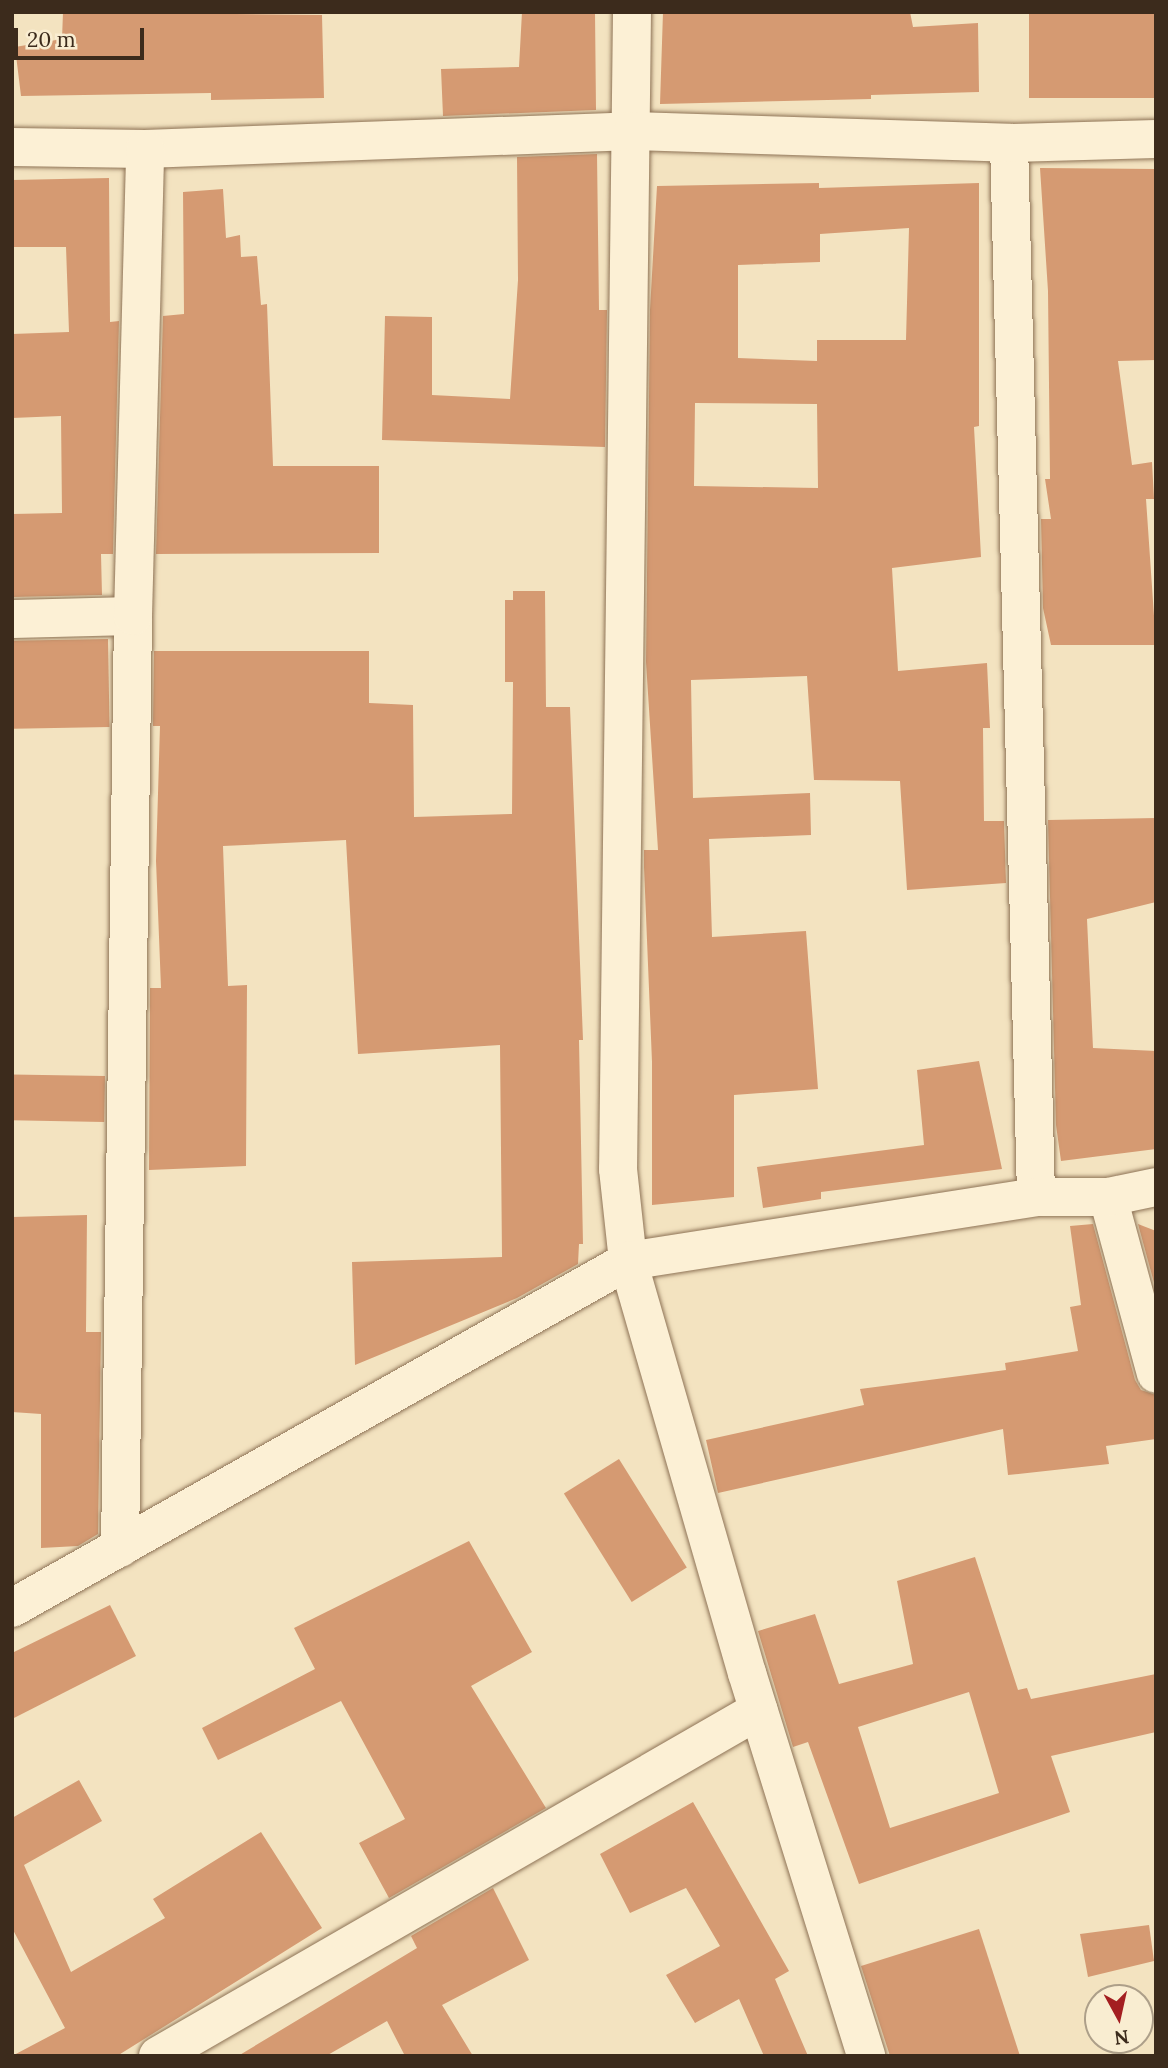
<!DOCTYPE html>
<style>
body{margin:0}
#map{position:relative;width:1168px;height:2068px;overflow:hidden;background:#f3e3c0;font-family:Lora,serif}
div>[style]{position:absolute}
.building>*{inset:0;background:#d59a72;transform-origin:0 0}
.roads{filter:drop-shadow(0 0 2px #8e7356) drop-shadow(0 0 2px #8e7356)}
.minor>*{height:38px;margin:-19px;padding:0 19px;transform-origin:19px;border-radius:19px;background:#fcf0d5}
span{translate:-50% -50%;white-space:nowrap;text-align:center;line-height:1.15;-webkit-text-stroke:5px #f9edd1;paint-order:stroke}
.frame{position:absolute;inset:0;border:14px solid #3c2b1c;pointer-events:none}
.north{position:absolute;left:1084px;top:1984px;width:70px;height:70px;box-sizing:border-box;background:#f9edd1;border:2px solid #ad9f89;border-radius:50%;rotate:172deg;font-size:19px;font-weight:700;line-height:28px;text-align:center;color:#3c2b1c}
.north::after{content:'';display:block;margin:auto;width:24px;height:32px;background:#a41f21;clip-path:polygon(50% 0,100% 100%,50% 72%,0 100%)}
.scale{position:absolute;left:14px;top:28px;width:130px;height:32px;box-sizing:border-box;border:4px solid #3c2b1c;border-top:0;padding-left:9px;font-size:21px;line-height:24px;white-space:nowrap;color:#3c2b1c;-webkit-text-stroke:5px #f9edd1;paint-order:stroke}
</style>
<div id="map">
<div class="building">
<i style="clip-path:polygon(63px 12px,322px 15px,324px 98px,211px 100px,211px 93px,21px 96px,15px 47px,62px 39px)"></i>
<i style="clip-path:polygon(522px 12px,595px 12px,596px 110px,443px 116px,441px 69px,519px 67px)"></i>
<i style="clip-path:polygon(663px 12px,910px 12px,913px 27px,978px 23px,979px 92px,871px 95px,871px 99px,660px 104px)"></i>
<i style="left:1029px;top:12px;width:127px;height:86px"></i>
<i style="clip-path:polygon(597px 154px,599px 310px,607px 310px,605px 447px,382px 440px,385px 316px,432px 317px,432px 395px,510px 399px,518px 280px,517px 157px)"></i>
<i style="clip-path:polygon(1040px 168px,1156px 169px,1156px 360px,1118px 361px,1132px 465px,1152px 462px,1154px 499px,1146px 499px,1156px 645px,1051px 645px,1043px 608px,1041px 519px,1051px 519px,1045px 479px,1050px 479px,1048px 291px)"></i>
<i style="clip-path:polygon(109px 178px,110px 322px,119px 321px,113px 554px,101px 554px,102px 595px,12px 597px,12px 514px,62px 513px,61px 416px,12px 418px,12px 334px,69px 332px,66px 247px,12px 247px,12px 180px)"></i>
<i style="clip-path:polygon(evenodd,819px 183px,819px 188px,979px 183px,979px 426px,974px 427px,981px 557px,892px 568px,898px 671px,987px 663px,990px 728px,983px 728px,984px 821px,1004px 821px,1006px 883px,907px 890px,900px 781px,814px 780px,807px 676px,691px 680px,693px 798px,810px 793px,811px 835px,709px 839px,712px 937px,806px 931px,818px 1089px,734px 1095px,734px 1197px,652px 1205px,652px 1062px,644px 867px,644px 850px,658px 850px,646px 662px,650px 310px,657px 186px,819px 183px,909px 228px,906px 340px,817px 340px,817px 361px,738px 358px,738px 265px,820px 262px,820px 234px,909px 228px,819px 183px,695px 403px,817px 404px,818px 488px,694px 486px,695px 403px)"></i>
<i style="clip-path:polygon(223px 189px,226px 238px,240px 235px,241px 257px,257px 256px,261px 305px,267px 304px,273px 466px,379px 466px,379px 553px,156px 554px,163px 316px,184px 314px,183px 192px)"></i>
<i style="clip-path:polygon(513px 591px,545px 591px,546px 707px,570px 707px,583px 1040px,579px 1040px,583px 1244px,579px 1244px,578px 1264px,517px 1298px,355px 1365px,352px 1262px,502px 1257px,500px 1045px,358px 1054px,346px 840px,223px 846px,228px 986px,247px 985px,246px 1166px,149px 1170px,150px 988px,161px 988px,156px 861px,160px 726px,153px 726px,154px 651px,369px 651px,369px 703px,413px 705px,414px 817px,512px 814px,513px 682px,505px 682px,505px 600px,513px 600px)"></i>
<i style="left:108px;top:639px;width:88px;height:96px;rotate:89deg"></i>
<i style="clip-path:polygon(1156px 818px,1156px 902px,1087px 919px,1093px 1048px,1156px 1051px,1156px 1149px,1061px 1161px,1056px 1125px,1048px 820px)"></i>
<i style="clip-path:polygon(979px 1061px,1002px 1169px,821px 1192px,821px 1199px,763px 1208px,757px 1167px,924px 1145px,917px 1070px)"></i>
<i style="left:105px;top:1076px;width:46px;height:93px;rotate:91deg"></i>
<i style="clip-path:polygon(87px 1215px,86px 1332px,101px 1332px,98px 1534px,78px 1546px,41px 1548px,41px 1414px,12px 1412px,12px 1217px)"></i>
<i style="clip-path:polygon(1093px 1224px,1135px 1380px,1141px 1390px,1156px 1395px,1156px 1439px,1106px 1446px,1109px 1464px,1008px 1475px,1003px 1429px,718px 1493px,706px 1440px,864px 1405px,860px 1389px,1006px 1370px,1005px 1363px,1078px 1351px,1070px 1307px,1081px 1305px,1070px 1226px)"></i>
<i style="clip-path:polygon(1138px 1224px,1156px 1231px,1156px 1290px)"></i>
<i style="left:619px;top:1459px;width:128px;height:65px;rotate:58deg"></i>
<i style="clip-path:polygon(469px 1541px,532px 1652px,471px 1686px,546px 1808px,389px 1898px,359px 1843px,405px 1819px,341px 1701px,218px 1760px,202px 1728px,315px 1669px,294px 1628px)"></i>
<i style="clip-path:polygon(evenodd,975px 1557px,1018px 1690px,1027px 1688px,1031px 1699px,1156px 1674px,1156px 1732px,1051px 1756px,1070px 1812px,859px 1884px,808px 1742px,793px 1747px,758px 1631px,815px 1614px,839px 1684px,913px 1664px,897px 1581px,975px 1557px,969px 1692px,999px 1793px,890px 1828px,858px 1727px,969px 1692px)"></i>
<i style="clip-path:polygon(110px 1605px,136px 1656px,12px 1719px,12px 1653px)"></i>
<i style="clip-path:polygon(79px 1780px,102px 1821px,24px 1865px,71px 1972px,165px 1918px,153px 1899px,261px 1832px,322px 1928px,117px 2056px,12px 2056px,65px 2028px,12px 1928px,12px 1818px)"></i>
<i style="clip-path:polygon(693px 1802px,789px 1971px,775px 1979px,808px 2056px,764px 2056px,739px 1999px,695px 2023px,666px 1975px,720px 1946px,686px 1888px,630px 1913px,600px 1854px)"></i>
<i style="clip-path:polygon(493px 1888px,529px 1960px,442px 2005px,473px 2056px,405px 2056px,387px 2021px,326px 2056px,238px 2056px,417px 1948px,411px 1936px)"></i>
<i style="clip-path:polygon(1149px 1925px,1154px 1961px,1088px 1977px,1080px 1934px)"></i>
<i style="clip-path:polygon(979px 1929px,1020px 2056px,890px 2056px,861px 1966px)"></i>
</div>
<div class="roads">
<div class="minor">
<i style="left:632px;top:12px;width:1157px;rotate:90.69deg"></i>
<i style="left:618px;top:1169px;width:93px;rotate:83.8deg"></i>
<i style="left:628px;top:1261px;width:429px;rotate:73.9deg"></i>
<i style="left:747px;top:1673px;width:401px;rotate:72.7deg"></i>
<i style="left:1009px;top:143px;width:1054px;rotate:88.53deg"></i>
<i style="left:12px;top:147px;width:133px;rotate:0.9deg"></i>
<i style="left:145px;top:149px;width:488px;rotate:-2.1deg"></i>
<i style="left:633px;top:131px;width:376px;rotate:1.8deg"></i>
<i style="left:1009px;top:143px;width:147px;rotate:-1.6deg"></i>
<i style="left:12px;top:619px;width:121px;rotate:-1.4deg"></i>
<i style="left:1108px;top:1197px;width:183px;rotate:74.8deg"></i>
<i style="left:120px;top:1548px;width:932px;rotate:-89.2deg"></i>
<i style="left:133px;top:616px;width:467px;rotate:-88.5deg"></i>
<i style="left:12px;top:1608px;width:707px;rotate:-29.39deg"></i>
<i style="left:628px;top:1261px;width:413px;rotate:-8.9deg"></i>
<i style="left:1036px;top:1197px;width:72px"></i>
<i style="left:1108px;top:1197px;width:49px;rotate:-11.8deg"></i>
<i style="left:158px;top:2056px;width:693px;rotate:-29.93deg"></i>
</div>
</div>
<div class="frame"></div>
<div class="north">N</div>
<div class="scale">20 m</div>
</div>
